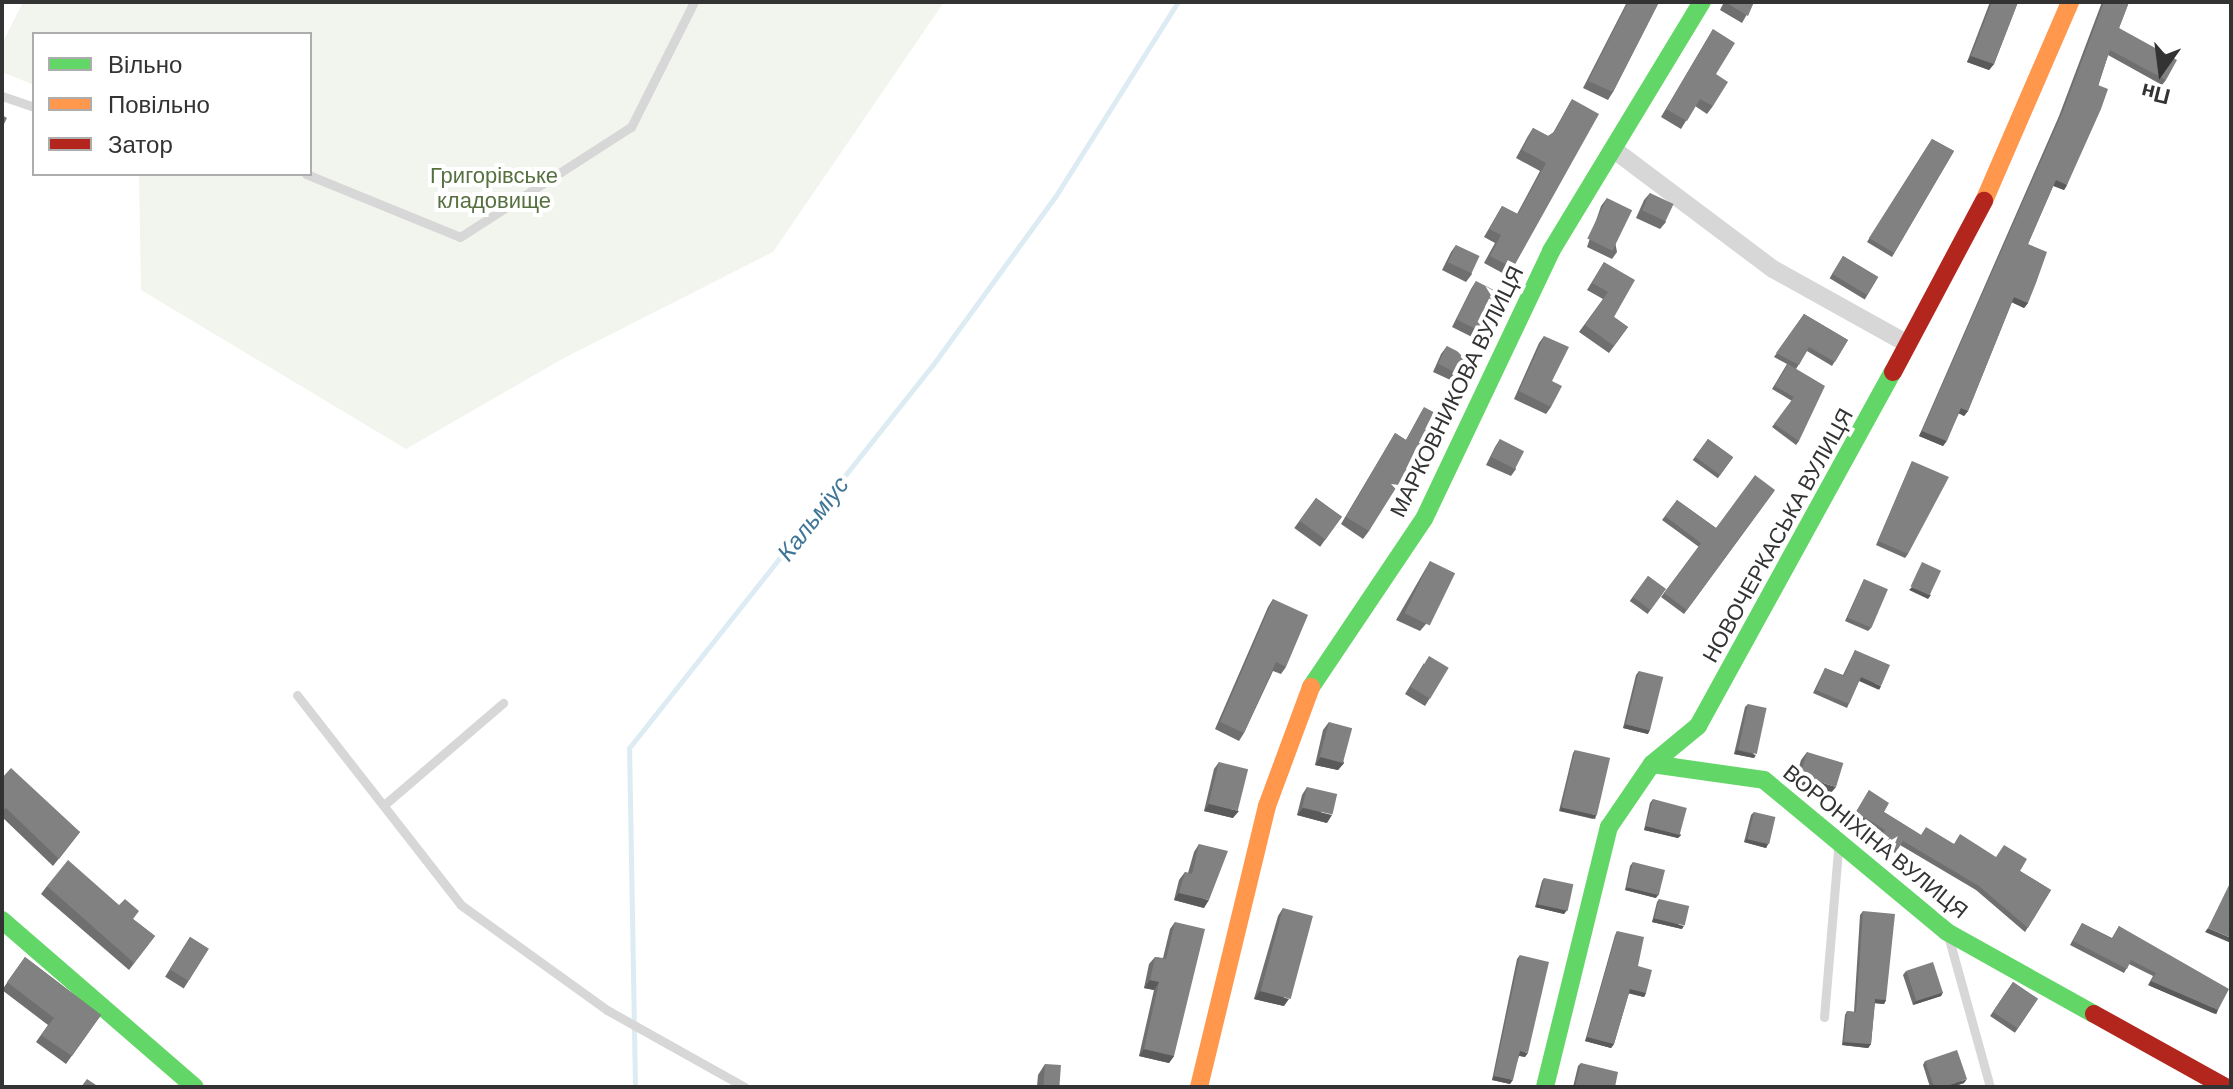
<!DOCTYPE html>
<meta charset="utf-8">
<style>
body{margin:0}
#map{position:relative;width:2233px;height:1089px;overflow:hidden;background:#fff;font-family:Barlow,sans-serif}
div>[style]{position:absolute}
.green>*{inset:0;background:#f1f5ed}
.stream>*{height:5px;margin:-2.5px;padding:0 2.5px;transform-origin:2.5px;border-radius:2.5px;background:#ddebf3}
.lane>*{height:9px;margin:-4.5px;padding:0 4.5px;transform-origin:4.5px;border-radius:4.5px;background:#d7d7d7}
.street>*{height:18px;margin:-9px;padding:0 9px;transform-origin:9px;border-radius:9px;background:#d7d7d7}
.fast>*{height:18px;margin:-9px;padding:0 9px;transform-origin:9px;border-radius:9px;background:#63d668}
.slow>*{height:18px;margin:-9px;padding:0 9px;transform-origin:9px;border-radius:9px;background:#ff974d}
.jam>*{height:18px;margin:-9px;padding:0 9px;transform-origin:9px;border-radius:9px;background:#b3261e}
.wall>*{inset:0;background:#6f6f6f;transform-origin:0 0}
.shaded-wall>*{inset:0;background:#5a5a5a;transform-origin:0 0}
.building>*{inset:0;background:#818181;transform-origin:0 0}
span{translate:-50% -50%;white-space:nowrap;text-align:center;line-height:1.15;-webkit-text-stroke:8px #fff;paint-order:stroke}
.park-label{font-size:22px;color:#56703f}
.street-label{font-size:22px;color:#333}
.water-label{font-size:24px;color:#3f7597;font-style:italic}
.frame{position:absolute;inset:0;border:4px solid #333;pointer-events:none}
.legend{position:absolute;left:32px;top:32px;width:280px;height:144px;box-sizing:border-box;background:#fff;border:2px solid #adadad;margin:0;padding:10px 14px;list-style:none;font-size:24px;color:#333}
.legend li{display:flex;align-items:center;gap:16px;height:40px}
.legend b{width:40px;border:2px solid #adadad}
.north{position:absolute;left:2121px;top:32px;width:80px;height:80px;-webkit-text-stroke:6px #fff;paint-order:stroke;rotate:194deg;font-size:22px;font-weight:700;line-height:32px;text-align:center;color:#333}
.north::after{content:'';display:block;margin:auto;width:28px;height:36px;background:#333;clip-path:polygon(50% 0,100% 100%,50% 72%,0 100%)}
</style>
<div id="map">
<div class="green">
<i style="clip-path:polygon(23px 2px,944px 2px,773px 252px,562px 359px,406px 449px,141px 290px,139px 174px,310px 174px,310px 34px,34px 34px,34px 85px,2px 72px,2px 44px)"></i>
</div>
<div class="stream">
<i style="left:635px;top:1087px;width:339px;rotate:-91deg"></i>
<i style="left:629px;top:748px;width:488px;rotate:-51.6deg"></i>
<i style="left:932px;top:366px;width:209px;rotate:-54deg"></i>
<i style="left:1055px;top:197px;width:231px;rotate:-57.8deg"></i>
</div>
<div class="lane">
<i style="left:2px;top:96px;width:34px;rotate:19deg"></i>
<i style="left:306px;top:174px;width:166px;rotate:22.2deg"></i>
<i style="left:460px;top:237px;width:203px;rotate:-32.8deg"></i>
<i style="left:631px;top:127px;width:140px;rotate:-63.3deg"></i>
<i style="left:297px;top:695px;width:266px;rotate:52deg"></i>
<i style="left:461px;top:905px;width:180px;rotate:35.7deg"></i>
<i style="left:607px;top:1010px;width:158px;rotate:29.2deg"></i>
<i style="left:384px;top:805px;width:157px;rotate:-40.6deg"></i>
<i style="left:1949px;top:939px;width:154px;rotate:74.5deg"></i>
<i style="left:1824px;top:1017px;width:169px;rotate:-85.2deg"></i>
</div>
<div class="street">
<i style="left:1613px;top:149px;width:200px;rotate:36.9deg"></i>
<i style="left:1773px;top:269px;width:154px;rotate:29.1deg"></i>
</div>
<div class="fast">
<i style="left:1311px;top:687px;width:202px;rotate:-56.1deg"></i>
<i style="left:1424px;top:519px;width:297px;rotate:-64.6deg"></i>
<i style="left:1551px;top:251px;width:291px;rotate:-58.8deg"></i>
<i style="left:1652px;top:764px;width:113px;rotate:8.1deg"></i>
<i style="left:1764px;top:780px;width:238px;rotate:39.7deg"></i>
<i style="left:1947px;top:932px;width:168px;rotate:29.2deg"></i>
<i style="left:2px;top:920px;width:255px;rotate:40.9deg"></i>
<i style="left:1545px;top:1087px;width:268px;rotate:-76.2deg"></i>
<i style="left:1609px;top:827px;width:76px;rotate:-55.7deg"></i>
<i style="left:1652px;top:764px;width:60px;rotate:-39.6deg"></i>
<i style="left:1698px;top:726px;width:404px;rotate:-61.2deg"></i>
</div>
<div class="slow">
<i style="left:1984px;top:201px;width:217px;rotate:-66.6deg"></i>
<i style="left:1199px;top:1087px;width:289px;rotate:-76.4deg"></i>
<i style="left:1267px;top:806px;width:127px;rotate:-69.7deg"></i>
</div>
<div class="jam">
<i style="left:1893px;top:372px;width:194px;rotate:-62deg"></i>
<i style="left:2094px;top:1014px;width:150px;rotate:29.1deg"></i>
</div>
<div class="wall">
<i style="clip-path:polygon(1627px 2px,1659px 2px,1613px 92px,1608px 100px,1583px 88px)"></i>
<i style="clip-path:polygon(1724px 2px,1754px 2px,1742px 23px,1720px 10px)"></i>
<i style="clip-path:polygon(1990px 2px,2018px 2px,1994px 64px,1989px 70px,1967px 62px)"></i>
<i style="clip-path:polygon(2102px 2px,2129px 2px,2119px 28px,2166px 80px,2162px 85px,2108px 55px,2067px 185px,2064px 190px,2053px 186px,2028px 244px,2028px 303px,2024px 308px,2012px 302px,1968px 411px,1964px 416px,1959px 413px,1943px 446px,1919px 436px,2059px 116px)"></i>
<i style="clip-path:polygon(1713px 29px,1716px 74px,1713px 106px,1707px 114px,1695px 106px,1681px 129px,1661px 117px)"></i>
<i style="clip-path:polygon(1572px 99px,1513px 268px,1508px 276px,1484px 263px,1495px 243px,1484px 237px,1502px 206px,1517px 214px,1540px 171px,1516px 158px,1528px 136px,1533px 128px,1548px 136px,1553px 133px)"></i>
<i style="clip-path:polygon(1932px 139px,1954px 151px,1892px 257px,1867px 242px)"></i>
<i style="clip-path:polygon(1650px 193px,1666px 222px,1660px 229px,1636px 218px,1644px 200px)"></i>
<i style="clip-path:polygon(1607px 198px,1617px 252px,1612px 259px,1587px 247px,1601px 206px)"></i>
<i style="clip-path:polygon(1456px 245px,1472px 274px,1466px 282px,1442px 270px,1451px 252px)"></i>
<i style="left:1843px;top:256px;width:41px;height:26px;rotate:31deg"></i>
<i style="clip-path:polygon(1604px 262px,1614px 317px,1628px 327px,1609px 353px,1579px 332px,1603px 299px,1587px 290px)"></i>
<i style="clip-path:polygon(1476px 281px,1481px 331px,1476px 339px,1452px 327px,1471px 289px)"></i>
<i style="clip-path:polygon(1804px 314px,1848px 340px,1832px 366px,1807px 351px,1796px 369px,1799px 441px,1796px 445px,1772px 427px,1792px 401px,1772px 389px,1787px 364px,1774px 357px)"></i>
<i style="clip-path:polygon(1544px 336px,1552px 381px,1551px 407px,1546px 414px,1514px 399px,1539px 343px)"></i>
<i style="clip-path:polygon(1447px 346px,1462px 376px,1457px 383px,1433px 372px,1441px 354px)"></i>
<i style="clip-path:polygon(1424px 407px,1369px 531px,1363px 539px,1341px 524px,1395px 433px,1406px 440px)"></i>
<i style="clip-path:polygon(1500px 439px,1516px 469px,1511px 476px,1486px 465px,1495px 447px)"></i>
<i style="left:1708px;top:439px;width:31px;height:26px;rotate:36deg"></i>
<i style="clip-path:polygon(1912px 461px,1908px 554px,1905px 558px,1876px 545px)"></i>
<i style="clip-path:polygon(1775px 490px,1684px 614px,1661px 597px,1699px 547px,1662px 520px,1677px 500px,1716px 528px)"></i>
<i style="left:1316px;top:498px;width:32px;height:37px;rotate:36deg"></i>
<i style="clip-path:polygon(1430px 561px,1426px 624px,1420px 631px,1396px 620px)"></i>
<i style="left:1648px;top:576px;width:22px;height:31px;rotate:36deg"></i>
<i style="clip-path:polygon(1864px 579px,1871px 628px,1868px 631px,1845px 621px)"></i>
<i style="clip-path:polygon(1273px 599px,1286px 667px,1281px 674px,1273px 671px,1244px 733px,1239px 741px,1215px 729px,1268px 607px)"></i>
<i style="clip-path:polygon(1855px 650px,1879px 690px,1859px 681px,1847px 708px,1813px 693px,1825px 668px,1843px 675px)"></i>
<i style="clip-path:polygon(1424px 663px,1430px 698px,1425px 706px,1405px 694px)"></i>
<i style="clip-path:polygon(1639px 671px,1648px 734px,1623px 728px,1636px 675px)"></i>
<i style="clip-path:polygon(1748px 704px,1754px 758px,1734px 754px,1745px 707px)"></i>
<i style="clip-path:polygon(1329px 722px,1344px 763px,1338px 770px,1315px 765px,1323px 730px)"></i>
<i style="clip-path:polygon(1575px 750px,1593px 819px,1559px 811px,1573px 753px)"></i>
<i style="clip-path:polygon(1807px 752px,1830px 794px,1794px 783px,1801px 760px)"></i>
<i style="clip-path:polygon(1219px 762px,1233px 818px,1204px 811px,1214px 769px)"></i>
<i style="clip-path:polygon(2px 778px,80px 832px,53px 866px,2px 817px)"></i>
<i style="clip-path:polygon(1307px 787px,1327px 823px,1297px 815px,1302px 795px)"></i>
<i style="clip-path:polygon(1869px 790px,1884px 812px,1921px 835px,1954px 844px,2020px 871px,2051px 890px,2025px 932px,1976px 890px,1900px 845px,1895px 853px,1877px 842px,1882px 834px,1853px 817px)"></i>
<i style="clip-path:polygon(1653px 799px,1681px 835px,1678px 838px,1644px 830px,1650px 803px)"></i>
<i style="clip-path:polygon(1754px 812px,1768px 844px,1766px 848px,1744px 842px,1751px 815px)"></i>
<i style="clip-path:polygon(1199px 844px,1204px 908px,1174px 900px,1179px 880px,1185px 872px,1188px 873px,1194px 852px)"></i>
<i style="clip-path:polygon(1633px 862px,1656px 898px,1625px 890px,1630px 866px)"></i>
<i style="clip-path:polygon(1544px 878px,1567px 910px,1564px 914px,1535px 907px,1542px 881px)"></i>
<i style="clip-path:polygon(47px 886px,133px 919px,155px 936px,129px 970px,41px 894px)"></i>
<i style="clip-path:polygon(1659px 899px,1682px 929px,1652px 922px,1657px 902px)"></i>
<i style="clip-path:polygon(1283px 908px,1284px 1006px,1254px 999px,1278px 916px)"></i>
<i style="clip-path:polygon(1863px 911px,1886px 1000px,1884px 1004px,1875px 1003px,1871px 1044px,1868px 1048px,1842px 1045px,1845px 1015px,1847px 1011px,1854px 1012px,1860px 915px)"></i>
<i style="clip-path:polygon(1175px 922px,1174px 1056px,1169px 1063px,1139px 1056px,1154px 990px,1144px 988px,1149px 964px,1155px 957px,1163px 958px,1170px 929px)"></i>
<i style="clip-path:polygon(2082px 923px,2112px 938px,2119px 926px,2215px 1014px,2148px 985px,2153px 976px,2129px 964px,2124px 973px,2070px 945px)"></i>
<i style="clip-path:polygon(1617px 931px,1638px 966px,1646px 993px,1644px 997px,1629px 993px,1614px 1044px,1611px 1048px,1585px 1041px,1615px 935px)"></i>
<i style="left:190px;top:937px;width:22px;height:47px;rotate:32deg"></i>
<i style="clip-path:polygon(1520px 955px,1525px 1057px,1519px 1056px,1510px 1084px,1492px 1080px,1517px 959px)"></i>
<i style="clip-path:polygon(25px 957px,101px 1015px,66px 1064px,36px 1042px,48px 1025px,2px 990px)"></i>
<i style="clip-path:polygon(1906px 971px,1943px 992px,1941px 996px,1913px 1005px,1903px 975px)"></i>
<i style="left:2013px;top:982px;width:30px;height:41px;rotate:34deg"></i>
<i style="clip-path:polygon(1925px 1061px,1964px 1083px,1952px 1087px,1930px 1087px,1923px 1065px)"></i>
<i style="clip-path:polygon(1581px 1063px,1615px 1087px,1573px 1087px,1578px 1066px)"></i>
<i style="clip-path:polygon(1045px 1064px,1060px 1087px,1037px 1087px,1038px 1075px)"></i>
</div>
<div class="shaded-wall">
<i style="clip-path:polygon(1971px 56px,1994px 64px,1989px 70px,1967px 62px)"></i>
<i style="clip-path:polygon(2056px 180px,2067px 185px,2064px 190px,2052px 185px)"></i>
<i style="clip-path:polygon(2014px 297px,2028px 303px,2024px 308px,2011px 302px)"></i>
<i style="clip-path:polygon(1961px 408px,1968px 411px,1964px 416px,1958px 413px)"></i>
<i style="clip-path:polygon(1922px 431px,1947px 441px,1943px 446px,1919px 436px)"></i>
<i style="clip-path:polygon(1912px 587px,1931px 595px,1928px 599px,1909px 590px)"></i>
<i style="left:1861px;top:677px;width:22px;height:4px;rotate:24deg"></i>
<i style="clip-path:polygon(1626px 724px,1650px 730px,1648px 734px,1623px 728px)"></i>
<i style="clip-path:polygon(1737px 750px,1756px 755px,1754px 758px,1734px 754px)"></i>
<i style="clip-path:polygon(1321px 757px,1344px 763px,1338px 770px,1315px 765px)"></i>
<i style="clip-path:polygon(1800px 776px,1836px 787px,1830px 794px,1794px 783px)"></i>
<i style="clip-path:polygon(1209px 804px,1239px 811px,1233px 818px,1204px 811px)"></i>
<i style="left:1561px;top:807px;width:36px;height:4px;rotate:13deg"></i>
<i style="clip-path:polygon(1303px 808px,1332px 815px,1327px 823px,1297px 815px)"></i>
<i style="clip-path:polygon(1646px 826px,1681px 835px,1678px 838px,1644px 830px)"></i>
<i style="clip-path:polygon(1747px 839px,1768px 844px,1766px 848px,1744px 842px)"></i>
<i style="clip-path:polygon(1627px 887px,1659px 894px,1656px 898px,1625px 890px)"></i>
<i style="clip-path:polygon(1179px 893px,1209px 900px,1204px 908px,1174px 900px)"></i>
<i style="clip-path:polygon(1538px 904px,1567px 910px,1564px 914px,1535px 907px)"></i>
<i style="clip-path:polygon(1654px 918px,1684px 926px,1682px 929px,1652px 922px)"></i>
<i style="clip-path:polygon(2208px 928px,2231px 938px,2231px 943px,2205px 932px)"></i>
<i style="clip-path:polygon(1150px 980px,1159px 982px,1154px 990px,1144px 988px)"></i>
<i style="left:2151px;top:981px;width:73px;height:5px;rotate:23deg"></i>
<i style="clip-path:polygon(1630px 989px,1646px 993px,1644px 997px,1627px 993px)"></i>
<i style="clip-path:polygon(1260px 991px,1289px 999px,1284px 1006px,1254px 999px)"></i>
<i style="clip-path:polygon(1943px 992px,1941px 996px,1913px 1005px,1916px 1001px)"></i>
<i style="clip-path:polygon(1875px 999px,1886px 1000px,1884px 1004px,1872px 1003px)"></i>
<i style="clip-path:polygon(1587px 1037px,1614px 1044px,1611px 1048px,1585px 1041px)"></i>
<i style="clip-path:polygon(1844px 1042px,1871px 1044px,1868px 1048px,1842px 1045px)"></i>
<i style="clip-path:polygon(1144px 1049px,1174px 1056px,1169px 1063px,1139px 1056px)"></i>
<i style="clip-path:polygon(1520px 1051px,1528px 1053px,1525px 1057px,1517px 1055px)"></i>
<i style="clip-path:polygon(1494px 1076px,1513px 1080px,1510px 1084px,1492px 1080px)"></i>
<i style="clip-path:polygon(1967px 1079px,1964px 1083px,1952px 1087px,1944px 1087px)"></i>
</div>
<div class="building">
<i style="clip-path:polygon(1628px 2px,1659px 2px,1613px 92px,1588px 81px)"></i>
<i style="clip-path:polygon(1725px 2px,1754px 2px,1748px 16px)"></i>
<i style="clip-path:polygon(1992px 2px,2018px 2px,1994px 64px,1971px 56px)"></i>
<i style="clip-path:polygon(2104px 2px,2129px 2px,2119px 28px,2177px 60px,2166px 80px,2110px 50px,2098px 85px,2108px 89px,2101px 109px,2067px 185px,2056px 180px,2028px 244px,2047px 252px,2036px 283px,2028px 303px,2014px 297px,1968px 411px,1961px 408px,1947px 441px,1922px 431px,2063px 111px)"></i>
<i style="clip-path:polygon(1713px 29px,1735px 43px,1716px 74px,1728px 82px,1713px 106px,1700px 99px,1687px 121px,1666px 109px)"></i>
<i style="clip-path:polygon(1572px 99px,1599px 114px,1513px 268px,1490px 256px,1501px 235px,1489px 229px,1502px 206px,1518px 214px,1546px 163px,1522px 150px,1533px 128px,1548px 136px,1555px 131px)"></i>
<i style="clip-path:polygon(2px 115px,7px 118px,2px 128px)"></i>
<i style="clip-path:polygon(1932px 139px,1954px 151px,1894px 253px,1869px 238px)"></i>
<i style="left:1650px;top:193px;width:26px;height:19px;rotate:25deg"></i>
<i style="left:1607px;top:198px;width:28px;height:45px;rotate:26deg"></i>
<i style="left:1456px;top:245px;width:26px;height:19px;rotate:25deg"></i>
<i style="left:1843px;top:256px;width:41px;height:21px;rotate:31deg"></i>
<i style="clip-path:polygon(1604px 262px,1635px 280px,1614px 317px,1628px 327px,1614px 346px,1585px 325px,1608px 292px,1592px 283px)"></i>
<i style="left:1476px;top:281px;width:27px;height:43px;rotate:27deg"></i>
<i style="clip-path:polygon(1804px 314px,1848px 340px,1835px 362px,1809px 347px,1799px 365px,1776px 353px)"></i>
<i style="clip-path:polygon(1544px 336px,1569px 347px,1552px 381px,1562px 386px,1551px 407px,1519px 391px)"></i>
<i style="left:1447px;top:346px;width:27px;height:20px;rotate:27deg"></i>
<i style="clip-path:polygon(1788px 364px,1825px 386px,1799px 441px,1774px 424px,1794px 397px,1775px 386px)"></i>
<i style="clip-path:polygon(1424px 407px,1441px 416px,1369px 531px,1346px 517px,1395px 433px,1406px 440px)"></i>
<i style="left:1500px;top:439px;width:27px;height:20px;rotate:27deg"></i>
<i style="left:1708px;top:439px;width:31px;height:22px;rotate:36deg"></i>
<i style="clip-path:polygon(1912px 461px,1949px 477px,1908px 554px,1878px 541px)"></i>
<i style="clip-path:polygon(1755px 475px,1775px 490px,1687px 610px,1664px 593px,1701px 543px,1665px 516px,1677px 500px,1716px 528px)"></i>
<i style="left:1316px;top:498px;width:32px;height:28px;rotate:36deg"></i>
<i style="left:1430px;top:561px;width:28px;height:58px;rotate:26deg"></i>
<i style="left:1922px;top:562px;width:21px;height:27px;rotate:25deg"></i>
<i style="left:1648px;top:576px;width:22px;height:26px;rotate:36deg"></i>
<i style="left:1864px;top:579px;width:26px;height:42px;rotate:23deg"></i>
<i style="clip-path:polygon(1273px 599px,1308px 615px,1286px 667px,1276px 662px,1244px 733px,1220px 722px)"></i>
<i style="clip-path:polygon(1855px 650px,1890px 665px,1881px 686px,1861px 677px,1849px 704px,1816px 690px,1825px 668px,1844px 676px)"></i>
<i style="left:1429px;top:656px;width:23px;height:36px;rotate:31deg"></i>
<i style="left:1639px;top:671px;width:25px;height:55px;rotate:14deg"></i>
<i style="left:1748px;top:704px;width:19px;height:47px;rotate:12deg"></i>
<i style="left:1329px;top:722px;width:24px;height:36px;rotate:15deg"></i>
<i style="left:1575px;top:750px;width:36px;height:59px;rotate:13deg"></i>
<i style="left:1807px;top:752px;width:38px;height:25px;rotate:17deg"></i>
<i style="left:1219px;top:762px;width:30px;height:43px;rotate:14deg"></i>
<i style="clip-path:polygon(11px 768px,80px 832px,59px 859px,6px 808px,2px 812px,2px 778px)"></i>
<i style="left:1307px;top:787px;width:31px;height:21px;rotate:13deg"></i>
<i style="clip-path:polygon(1869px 790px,1889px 803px,1884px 812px,1921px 835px,1926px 827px,1954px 844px,1960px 834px,1996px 857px,2004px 845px,2027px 859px,2020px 871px,2051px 890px,2028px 928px,1979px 886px,1903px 841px,1898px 849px,1880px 838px,1885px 830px,1856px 812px)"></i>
<i style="left:1653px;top:799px;width:35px;height:28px;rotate:15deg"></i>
<i style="left:1754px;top:812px;width:22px;height:28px;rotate:13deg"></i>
<i style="clip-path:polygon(1199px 844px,1228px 851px,1209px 900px,1179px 893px,1185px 872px,1192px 874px)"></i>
<i style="clip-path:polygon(68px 860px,119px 905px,125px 899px,139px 911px,133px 919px,155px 936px,134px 963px,47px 886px)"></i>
<i style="left:1633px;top:862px;width:33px;height:26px;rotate:14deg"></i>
<i style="left:1544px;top:878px;width:30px;height:27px;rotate:12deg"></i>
<i style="clip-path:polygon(2231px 881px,2231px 938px,2208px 928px)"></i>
<i style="left:1659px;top:899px;width:31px;height:20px;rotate:13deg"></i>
<i style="left:1283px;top:908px;width:31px;height:86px;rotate:15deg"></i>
<i style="clip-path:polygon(1863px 911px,1895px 914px,1886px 1000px,1875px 999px,1871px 1044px,1844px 1042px,1847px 1011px,1856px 1012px)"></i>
<i style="clip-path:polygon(1175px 922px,1205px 929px,1174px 1056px,1144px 1049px,1159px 982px,1150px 980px,1155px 957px,1166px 959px)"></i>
<i style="clip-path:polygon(2082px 923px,2112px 939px,2119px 926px,2229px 989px,2218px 1010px,2151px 981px,2156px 973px,2131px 960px,2127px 969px,2073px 941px)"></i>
<i style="clip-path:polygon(1617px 931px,1644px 937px,1638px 966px,1652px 970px,1646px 993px,1630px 989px,1614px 1044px,1587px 1037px)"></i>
<i style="left:190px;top:937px;width:22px;height:38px;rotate:32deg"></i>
<i style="clip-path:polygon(1520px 955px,1549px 962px,1528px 1053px,1520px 1051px,1513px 1080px,1494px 1076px)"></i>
<i style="clip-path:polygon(25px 957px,101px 1015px,72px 1056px,41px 1035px,54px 1018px,7px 982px)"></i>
<i style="left:1933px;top:962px;width:32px;height:28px;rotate:72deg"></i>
<i style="left:2013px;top:982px;width:30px;height:36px;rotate:34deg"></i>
<i style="clip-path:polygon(1957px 1050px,1967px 1079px,1944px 1087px,1934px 1087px,1925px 1061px)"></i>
<i style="clip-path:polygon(1581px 1063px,1618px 1072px,1615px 1087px,1575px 1087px)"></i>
<i style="left:1045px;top:1064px;width:16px;height:23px;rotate:4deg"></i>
<i style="clip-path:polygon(87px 1079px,99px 1087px,81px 1087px)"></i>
</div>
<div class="park-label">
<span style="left:494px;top:187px">Григорівське<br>кладовище</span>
</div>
<div class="street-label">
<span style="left:1456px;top:391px;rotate:-64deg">МАРКОВНИКОВА ВУЛИЦЯ</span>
<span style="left:1777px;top:535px;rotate:-61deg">НОВОЧЕРКАСЬКА ВУЛИЦЯ</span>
<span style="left:1876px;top:841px;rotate:39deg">ВОРОНІХІНА ВУЛИЦЯ</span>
</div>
<div class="water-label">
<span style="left:812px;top:518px;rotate:-52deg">Кальміус</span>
</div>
<div class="frame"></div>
<ul class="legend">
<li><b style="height:10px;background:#63d668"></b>Вільно</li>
<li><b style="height:10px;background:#ff974d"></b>Повільно</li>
<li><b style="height:10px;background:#b3261e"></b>Затор</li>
</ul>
<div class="north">Пн</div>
</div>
